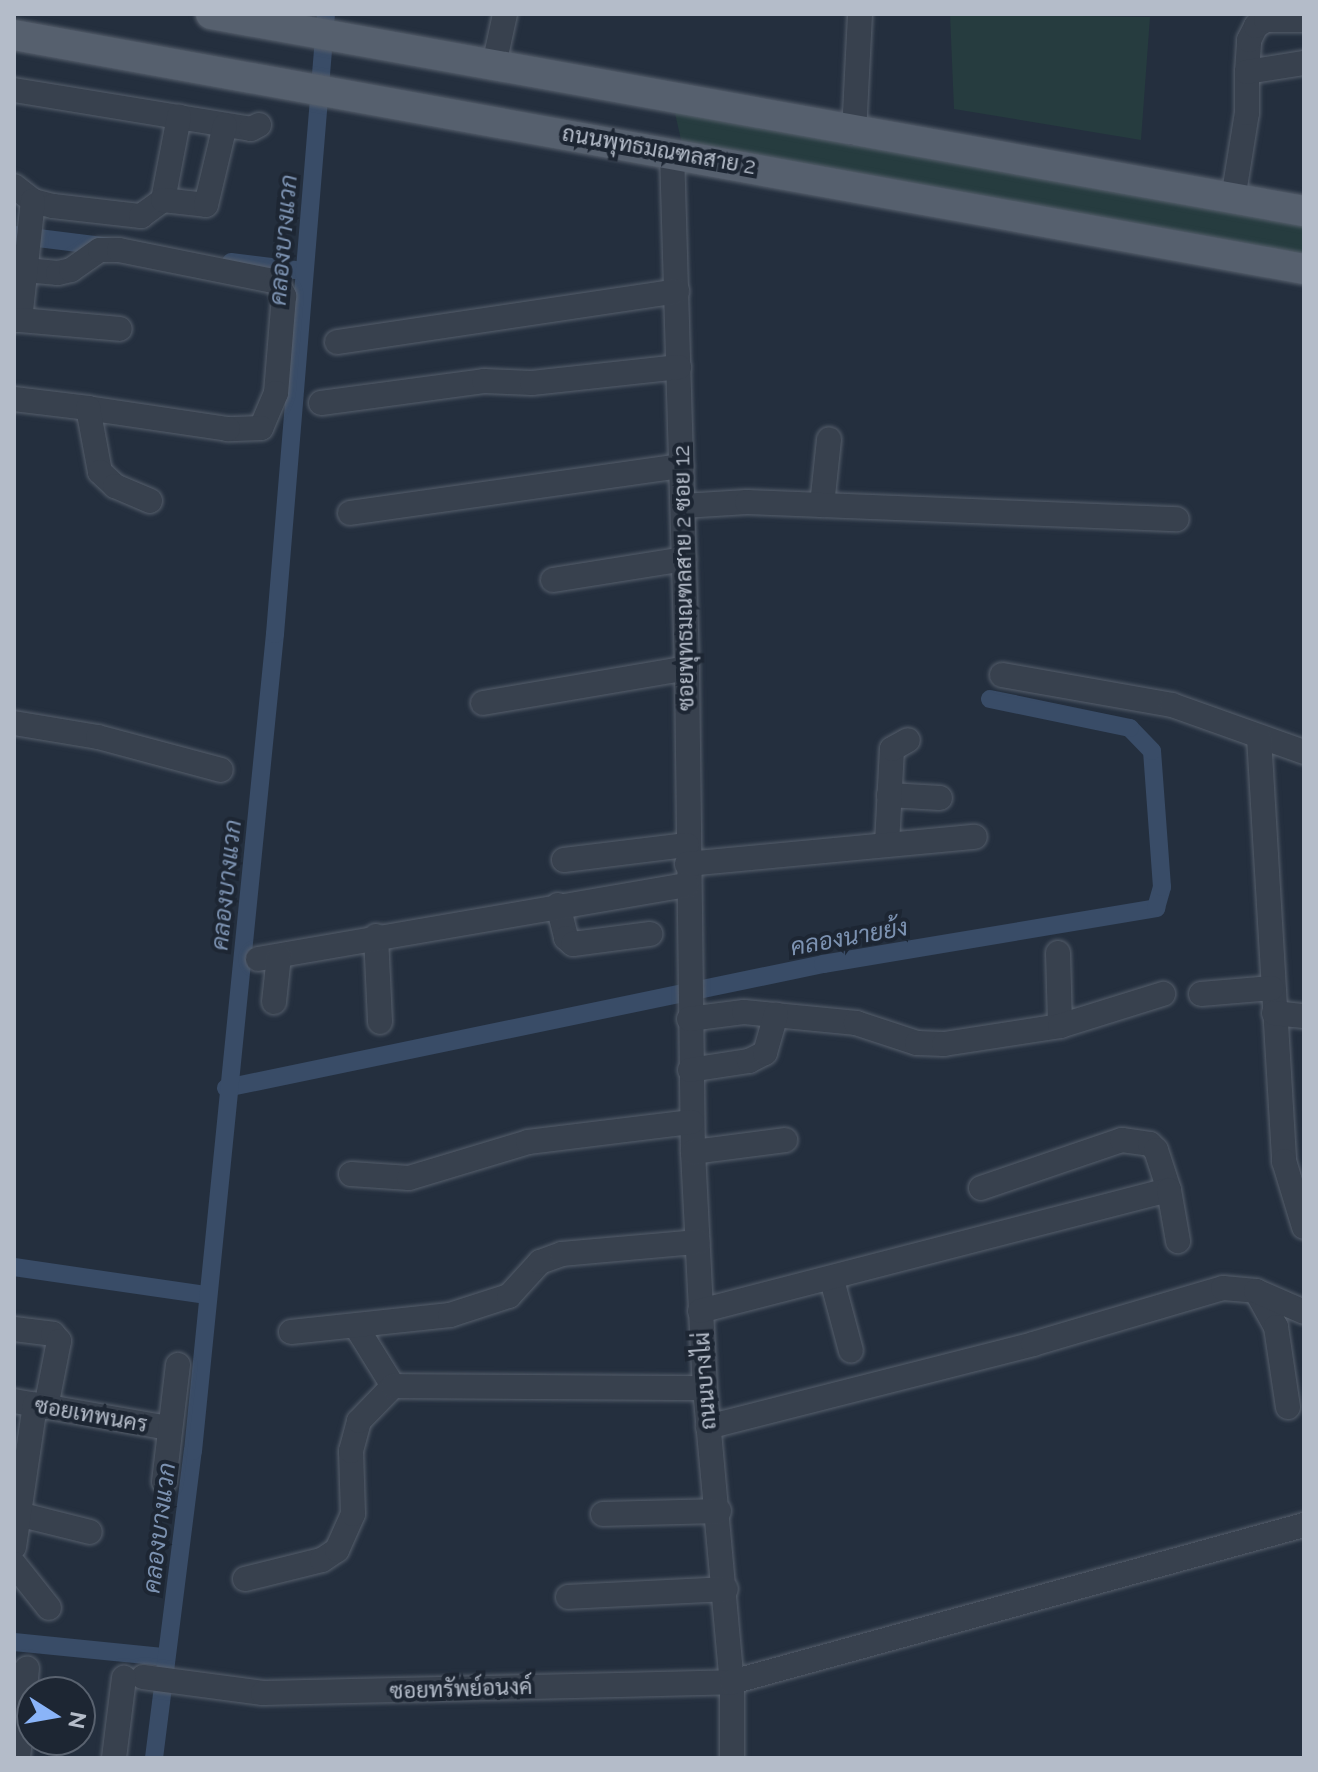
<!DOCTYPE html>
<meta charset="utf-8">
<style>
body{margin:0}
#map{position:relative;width:1318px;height:1772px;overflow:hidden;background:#242f3e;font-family:Raleway,Sarabun,sans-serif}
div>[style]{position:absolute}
.green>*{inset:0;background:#263c3f}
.canal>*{height:18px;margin:-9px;padding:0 9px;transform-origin:9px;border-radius:9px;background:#394c67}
.roads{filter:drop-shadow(0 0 2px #565f6c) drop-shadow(0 0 2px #565f6c)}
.minor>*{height:24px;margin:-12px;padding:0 12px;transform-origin:12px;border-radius:12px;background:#38414e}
.major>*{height:30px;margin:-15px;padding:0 15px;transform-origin:15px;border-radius:15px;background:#56606e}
span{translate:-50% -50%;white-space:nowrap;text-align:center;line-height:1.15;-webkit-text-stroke:8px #1d2633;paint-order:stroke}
.street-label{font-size:22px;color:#b4bcc9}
.water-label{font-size:24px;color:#7c92b1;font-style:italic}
.frame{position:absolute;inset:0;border:16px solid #b4bcc9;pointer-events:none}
.north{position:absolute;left:16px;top:1676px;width:80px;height:80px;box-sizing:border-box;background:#1d2633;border:2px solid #59626f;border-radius:50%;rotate:101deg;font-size:22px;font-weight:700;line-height:32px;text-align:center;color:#b4bcc9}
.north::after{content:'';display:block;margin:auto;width:28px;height:36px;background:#8ab4f8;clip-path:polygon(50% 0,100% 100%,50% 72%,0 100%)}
</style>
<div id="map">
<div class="green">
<i style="clip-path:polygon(950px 14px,1150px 17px,1141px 140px,954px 109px)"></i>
<i style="clip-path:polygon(674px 109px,1304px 221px,1304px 259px,682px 144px)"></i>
</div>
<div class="canal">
<i style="left:14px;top:235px;width:97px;rotate:7.1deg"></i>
<i style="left:231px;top:262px;width:73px;rotate:7.1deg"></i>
<i style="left:226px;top:1088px;width:610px;rotate:-11.73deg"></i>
<i style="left:823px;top:964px;width:338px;rotate:-9.5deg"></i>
<i style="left:1156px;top:908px;width:22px;rotate:-74deg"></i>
<i style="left:1162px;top:887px;width:136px;rotate:-94.2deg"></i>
<i style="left:1152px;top:751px;width:32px;rotate:-134deg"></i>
<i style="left:1130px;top:728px;width:143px;rotate:-168.3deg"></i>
<i style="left:14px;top:1267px;width:195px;rotate:8.3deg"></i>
<i style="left:14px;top:1642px;width:152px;rotate:5.7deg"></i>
<i style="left:154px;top:1758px;width:309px;rotate:-82.8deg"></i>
<i style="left:193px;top:1451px;width:821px;rotate:-84.27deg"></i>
<i style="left:275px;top:634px;width:622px;rotate:-85.3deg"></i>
</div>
<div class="roads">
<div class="minor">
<i style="left:494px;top:65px;width:52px;rotate:-77.8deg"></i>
<i style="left:1247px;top:72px;width:32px;rotate:-86deg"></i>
<i style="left:1249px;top:40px;width:16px;rotate:-63deg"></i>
<i style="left:1256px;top:26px;width:12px;rotate:-31deg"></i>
<i style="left:1266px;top:20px;width:38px"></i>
<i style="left:14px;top:90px;width:240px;rotate:9.3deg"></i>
<i style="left:251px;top:129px;width:9px;rotate:-27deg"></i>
<i style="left:854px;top:133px;width:119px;rotate:-87.1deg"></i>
<i style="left:672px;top:152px;width:516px;rotate:88.33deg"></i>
<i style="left:687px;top:668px;width:484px;rotate:89.3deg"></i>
<i style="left:693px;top:1152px;width:236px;rotate:87.1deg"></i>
<i style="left:705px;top:1388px;width:295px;rotate:84.8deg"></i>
<i style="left:732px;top:1682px;width:76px;rotate:90deg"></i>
<i style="left:14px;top:186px;width:24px;rotate:38deg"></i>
<i style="left:33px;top:201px;width:21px;rotate:14deg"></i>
<i style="left:53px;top:206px;width:89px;rotate:6.5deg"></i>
<i style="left:141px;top:216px;width:27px;rotate:-36deg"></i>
<i style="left:163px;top:200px;width:85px;rotate:-79.1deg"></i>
<i style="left:1233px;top:199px;width:87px;rotate:-80.8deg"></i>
<i style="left:1247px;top:113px;width:41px;rotate:-90deg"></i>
<i style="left:1247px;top:72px;width:58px;rotate:-9deg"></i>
<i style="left:163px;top:200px;width:43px;rotate:6.6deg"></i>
<i style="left:206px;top:205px;width:82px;rotate:-76.6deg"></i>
<i style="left:14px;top:269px;width:44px;rotate:5.2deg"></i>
<i style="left:58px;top:273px;width:13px;rotate:-13deg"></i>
<i style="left:71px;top:270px;width:35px;rotate:-35deg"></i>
<i style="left:100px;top:250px;width:19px"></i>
<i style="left:119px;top:250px;width:161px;rotate:11.4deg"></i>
<i style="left:277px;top:282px;width:16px;rotate:63deg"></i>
<i style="left:284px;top:296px;width:97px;rotate:94.7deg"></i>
<i style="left:276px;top:393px;width:38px;rotate:113deg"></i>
<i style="left:261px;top:428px;width:33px;rotate:178deg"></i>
<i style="left:228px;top:429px;width:142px;rotate:-171.5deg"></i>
<i style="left:14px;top:320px;width:6px"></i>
<i style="left:20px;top:320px;width:120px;rotate:-83.8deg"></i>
<i style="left:20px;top:320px;width:100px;rotate:5.1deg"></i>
<i style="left:337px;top:342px;width:344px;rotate:-8.5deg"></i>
<i style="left:14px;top:399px;width:75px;rotate:6.9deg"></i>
<i style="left:88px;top:408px;width:65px;rotate:79.4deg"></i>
<i style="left:100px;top:472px;width:21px;rotate:43deg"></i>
<i style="left:115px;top:486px;width:38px;rotate:23deg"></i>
<i style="left:321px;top:403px;width:164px;rotate:-7.7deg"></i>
<i style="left:484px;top:381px;width:48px;rotate:2.4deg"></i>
<i style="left:532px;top:383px;width:148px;rotate:-6.2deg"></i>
<i style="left:822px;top:505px;width:66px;rotate:-83.9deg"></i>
<i style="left:683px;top:506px;width:64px;rotate:-3.6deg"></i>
<i style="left:747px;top:502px;width:430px;rotate:2.3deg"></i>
<i style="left:350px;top:513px;width:335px;rotate:-8.1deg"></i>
<i style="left:553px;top:580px;width:133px;rotate:-9.1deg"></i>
<i style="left:1002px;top:675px;width:173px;rotate:10deg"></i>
<i style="left:1172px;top:705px;width:140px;rotate:19.6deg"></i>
<i style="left:483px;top:703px;width:207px;rotate:-9.7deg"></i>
<i style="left:14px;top:723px;width:85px;rotate:9.5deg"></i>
<i style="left:98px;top:737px;width:127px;rotate:15deg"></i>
<i style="left:1259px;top:737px;width:425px;rotate:86.6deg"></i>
<i style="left:1284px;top:1161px;width:69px;rotate:73.1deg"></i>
<i style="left:889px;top:795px;width:51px;rotate:3.4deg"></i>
<i style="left:887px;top:844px;width:95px;rotate:-87deg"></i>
<i style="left:892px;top:749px;width:18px;rotate:-29deg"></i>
<i style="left:564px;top:860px;width:124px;rotate:-7deg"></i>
<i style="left:687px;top:864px;width:289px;rotate:-5.4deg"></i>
<i style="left:558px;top:905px;width:34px;rotate:76deg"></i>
<i style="left:566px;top:938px;width:9px;rotate:41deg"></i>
<i style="left:573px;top:944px;width:78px;rotate:-7.4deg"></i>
<i style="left:376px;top:936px;width:86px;rotate:87.3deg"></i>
<i style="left:1058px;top:953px;width:73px;rotate:88.4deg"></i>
<i style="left:258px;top:959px;width:435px;rotate:-9.8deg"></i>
<i style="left:1201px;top:994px;width:71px;rotate:-4.8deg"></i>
<i style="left:274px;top:1002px;width:46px;rotate:-83.8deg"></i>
<i style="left:1274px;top:1013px;width:30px;rotate:6deg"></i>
<i style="left:689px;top:1019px;width:55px;rotate:-7.3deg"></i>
<i style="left:744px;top:1012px;width:113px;rotate:5.6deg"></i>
<i style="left:856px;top:1023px;width:64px;rotate:18.2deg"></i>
<i style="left:917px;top:1043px;width:27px;rotate:2deg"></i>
<i style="left:944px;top:1044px;width:117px;rotate:-8.8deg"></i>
<i style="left:1060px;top:1026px;width:108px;rotate:-17.3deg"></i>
<i style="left:690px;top:1070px;width:60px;rotate:-8.7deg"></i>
<i style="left:749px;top:1061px;width:18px;rotate:-27deg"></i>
<i style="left:765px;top:1053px;width:40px;rotate:-74deg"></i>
<i style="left:693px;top:1152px;width:93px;rotate:-7.4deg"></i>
<i style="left:351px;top:1174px;width:58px;rotate:3.9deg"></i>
<i style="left:409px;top:1178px;width:124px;rotate:-16.8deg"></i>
<i style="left:528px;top:1142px;width:165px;rotate:-7deg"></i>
<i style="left:981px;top:1188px;width:149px;rotate:-18.8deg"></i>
<i style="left:1122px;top:1140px;width:28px;rotate:8deg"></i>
<i style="left:1150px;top:1144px;width:8px;rotate:45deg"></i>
<i style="left:1156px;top:1150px;width:42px;rotate:72deg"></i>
<i style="left:832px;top:1280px;width:73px;rotate:75deg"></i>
<i style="left:1256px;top:1291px;width:41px;rotate:60.9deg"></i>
<i style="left:1276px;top:1327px;width:81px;rotate:81.5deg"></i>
<i style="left:700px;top:1311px;width:484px;rotate:-14.5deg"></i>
<i style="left:1169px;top:1190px;width:52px;rotate:80deg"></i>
<i style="left:357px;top:1328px;width:68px;rotate:58.2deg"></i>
<i style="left:14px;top:1329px;width:39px;rotate:7deg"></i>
<i style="left:53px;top:1334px;width:9px;rotate:49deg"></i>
<i style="left:59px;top:1341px;width:67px;rotate:101.1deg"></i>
<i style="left:291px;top:1332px;width:160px;rotate:-6.1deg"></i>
<i style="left:450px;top:1315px;width:62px;rotate:-17.9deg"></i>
<i style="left:509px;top:1296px;width:46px;rotate:-47.6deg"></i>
<i style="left:540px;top:1262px;width:23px;rotate:-20deg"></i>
<i style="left:562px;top:1254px;width:136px;rotate:-5.1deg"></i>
<i style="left:14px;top:1401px;width:157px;rotate:9.9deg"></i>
<i style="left:708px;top:1427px;width:335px;rotate:-14.3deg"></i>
<i style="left:1033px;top:1344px;width:198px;rotate:-16.4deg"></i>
<i style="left:1223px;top:1288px;width:33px;rotate:5deg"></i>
<i style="left:1256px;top:1291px;width:52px;rotate:23.6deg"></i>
<i style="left:164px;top:1482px;width:118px;rotate:-83.2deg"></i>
<i style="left:14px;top:1513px;width:78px;rotate:14deg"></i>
<i style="left:603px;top:1514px;width:116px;rotate:-1.5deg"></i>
<i style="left:14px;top:1547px;width:144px;rotate:-81.6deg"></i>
<i style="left:14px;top:1564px;width:56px;rotate:51.5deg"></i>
<i style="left:245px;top:1579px;width:79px;rotate:-13.9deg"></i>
<i style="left:322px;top:1560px;width:18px;rotate:-34deg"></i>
<i style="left:337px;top:1550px;width:39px;rotate:-66deg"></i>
<i style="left:353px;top:1514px;width:63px;rotate:-91.8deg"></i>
<i style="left:351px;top:1451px;width:31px;rotate:-75deg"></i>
<i style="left:359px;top:1421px;width:49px;rotate:-45.8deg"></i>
<i style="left:393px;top:1386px;width:312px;rotate:0.4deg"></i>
<i style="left:568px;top:1597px;width:158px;rotate:-2.9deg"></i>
<i style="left:143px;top:1677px;width:121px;rotate:7.6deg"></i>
<i style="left:263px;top:1693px;width:469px;rotate:-1.3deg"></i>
<i style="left:732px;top:1682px;width:593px;rotate:-15.35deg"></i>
<i style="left:18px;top:1758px;width:90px;rotate:-84.3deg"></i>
<i style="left:114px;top:1758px;width:81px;rotate:-82.9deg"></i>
</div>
<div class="major">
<i style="left:211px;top:14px;width:1111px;rotate:10.22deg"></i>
<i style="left:14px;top:35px;width:1311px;rotate:10.28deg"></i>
</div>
</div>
<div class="street-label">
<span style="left:659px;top:150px;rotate:10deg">ถนนพุทธมณฑลสาย 2</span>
<span style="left:684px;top:578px;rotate:-91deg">ซอยพุทธมณฑลสาย 2 ซอย 12</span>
<span style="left:705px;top:1381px;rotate:-94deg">ถนนบางไผ่</span>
<span style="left:91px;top:1415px;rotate:10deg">ซอยเทพนคร</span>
<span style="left:461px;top:1689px;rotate:-2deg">ซอยทรัพย์อนงค์</span>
</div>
<div class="water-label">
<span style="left:283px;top:240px;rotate:-85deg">คลองบางแวก</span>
<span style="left:226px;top:885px;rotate:-84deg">คลองบางแวก</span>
<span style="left:849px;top:937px;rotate:-10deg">คลองนายย้ง</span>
<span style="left:159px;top:1528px;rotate:-83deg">คลองบางแวก</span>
</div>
<div class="frame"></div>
<div class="north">N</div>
</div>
